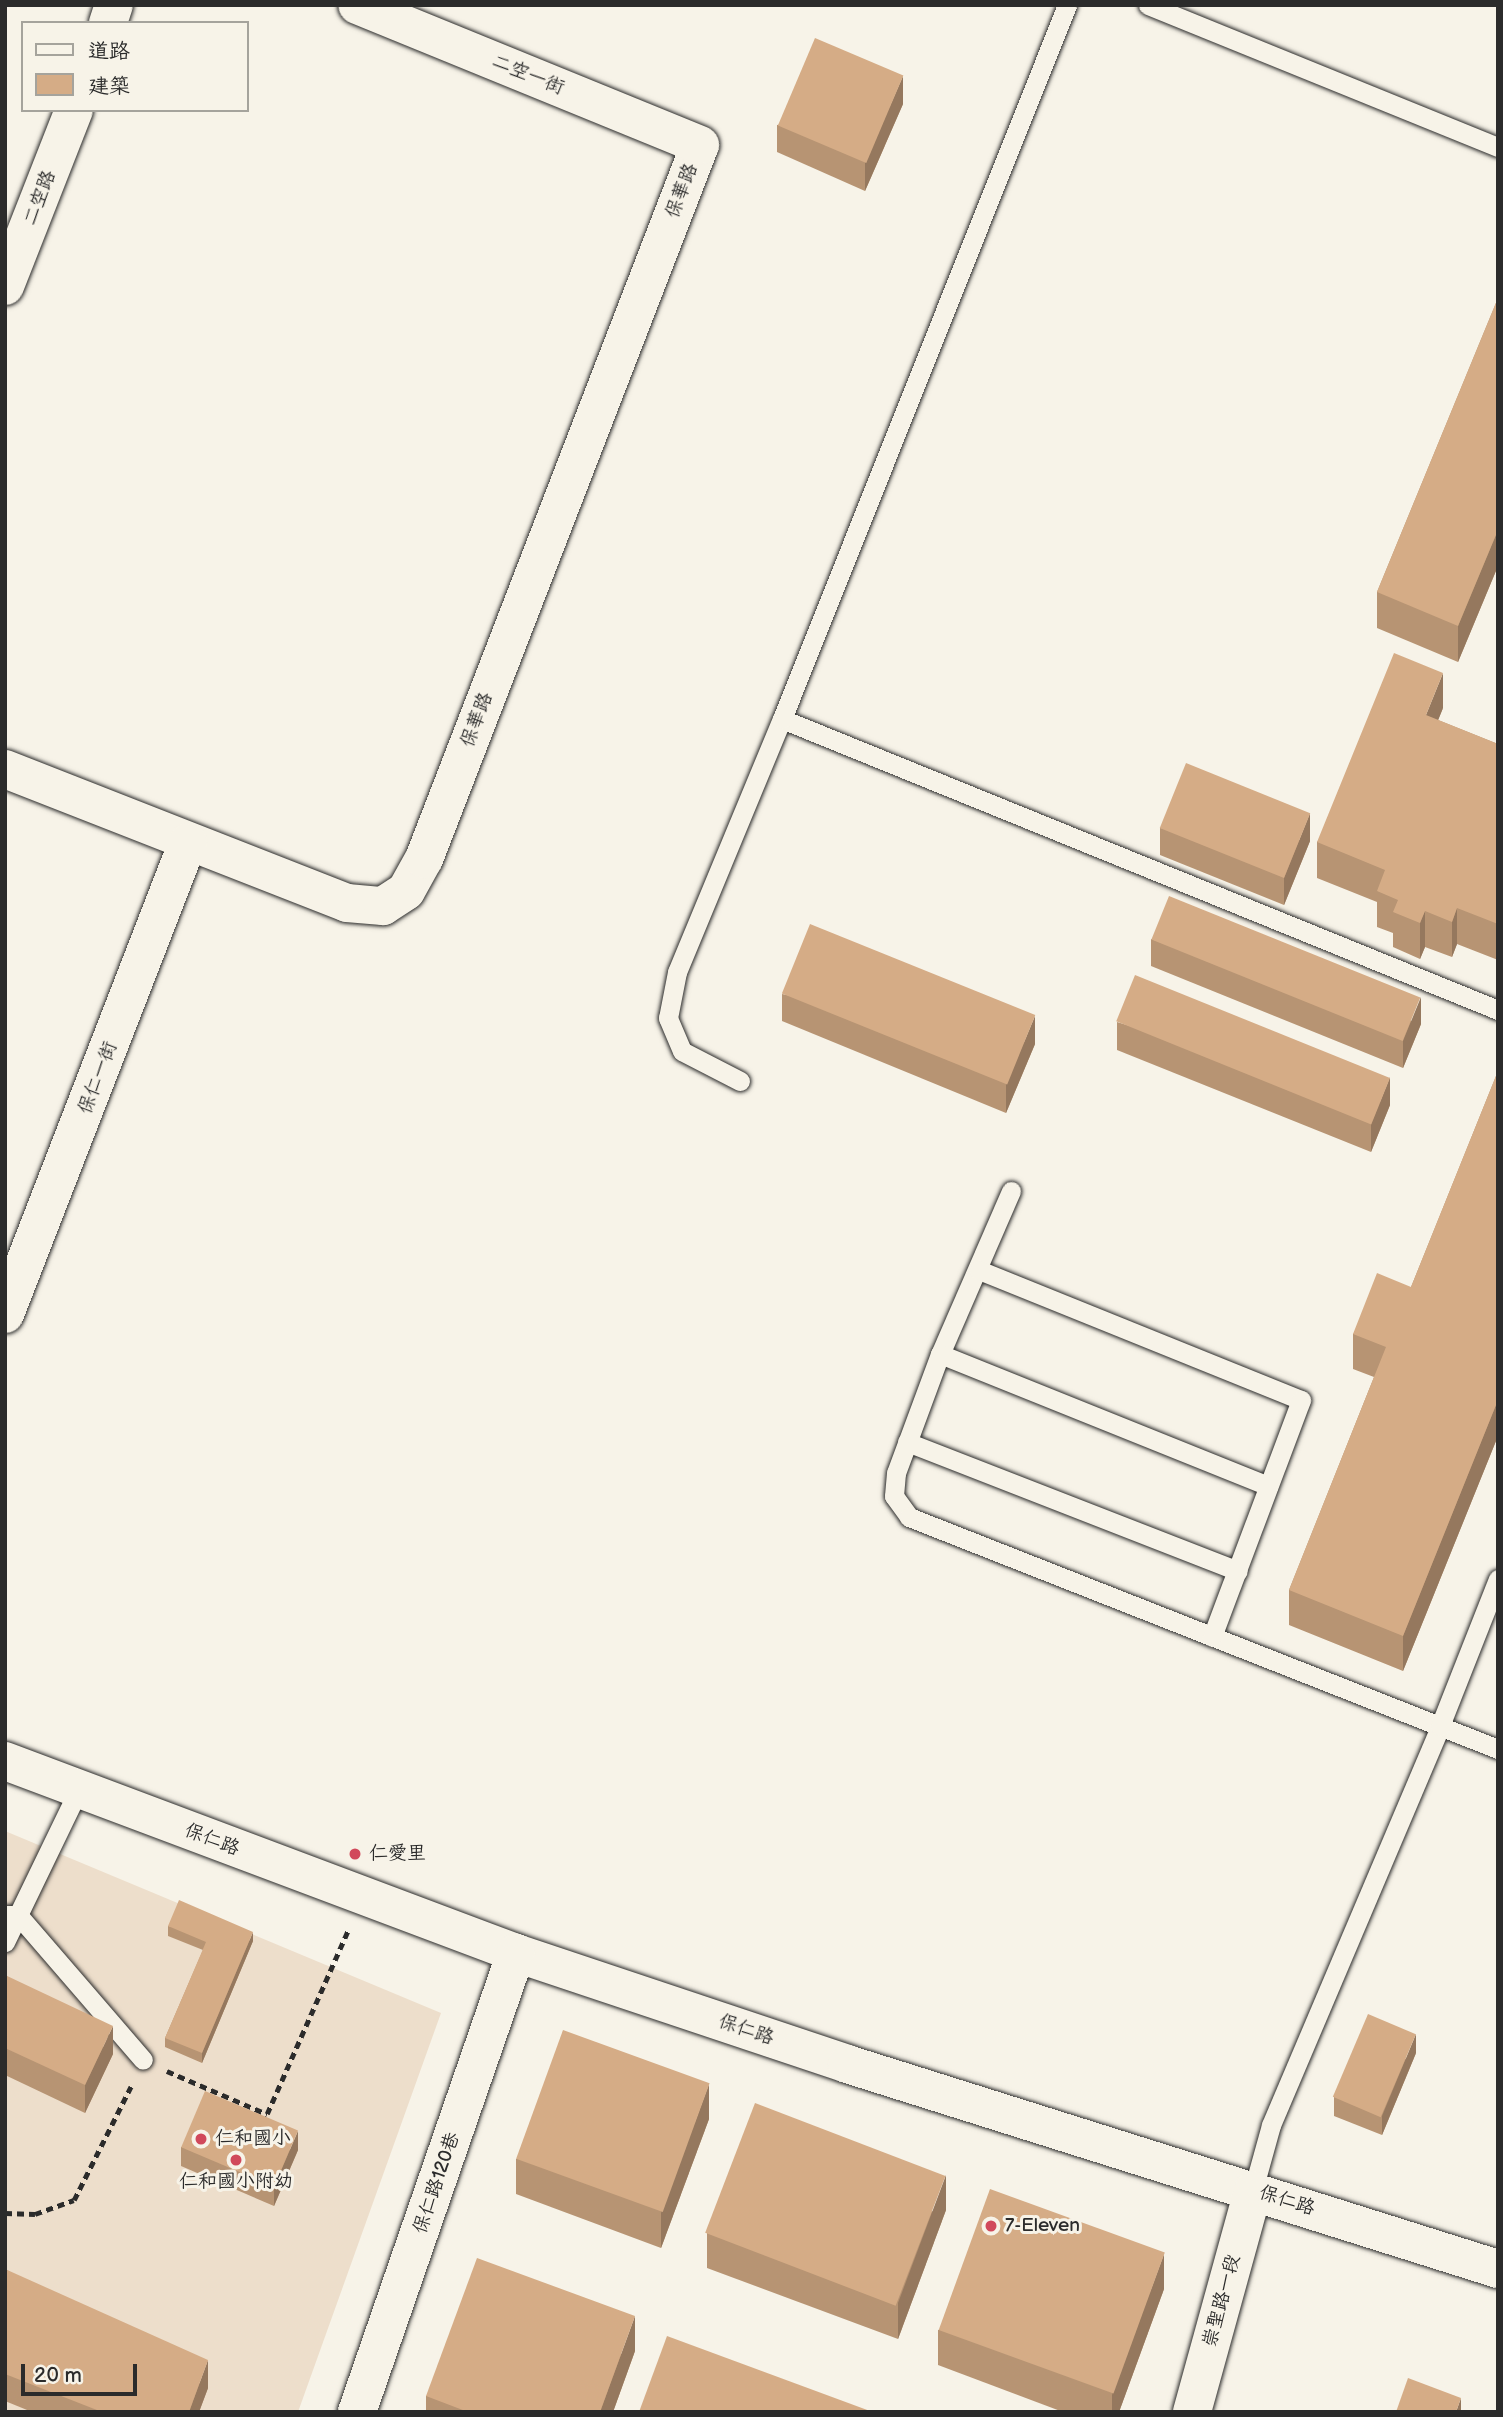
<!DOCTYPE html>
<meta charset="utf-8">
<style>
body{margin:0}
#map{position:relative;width:1503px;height:2417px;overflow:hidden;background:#f7f3e8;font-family:"Balsamiq Sans","LXGW WenKai TC",sans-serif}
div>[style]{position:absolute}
.built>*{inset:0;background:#eddecb}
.path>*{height:4.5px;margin-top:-2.25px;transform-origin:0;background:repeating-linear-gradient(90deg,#2b2b2b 0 7px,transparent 0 12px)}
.roads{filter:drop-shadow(0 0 2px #2b2b2b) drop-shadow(0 0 2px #2b2b2b)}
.service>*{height:19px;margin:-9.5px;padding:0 9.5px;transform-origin:9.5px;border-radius:9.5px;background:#f7f3e8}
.minor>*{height:38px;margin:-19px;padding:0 19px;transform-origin:19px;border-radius:19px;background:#f7f3e8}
.wall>*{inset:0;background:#b79473}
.shaded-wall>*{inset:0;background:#95785e}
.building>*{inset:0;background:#d5ac86;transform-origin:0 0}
.dots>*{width:19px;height:19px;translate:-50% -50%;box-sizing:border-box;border:4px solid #f7f3e8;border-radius:50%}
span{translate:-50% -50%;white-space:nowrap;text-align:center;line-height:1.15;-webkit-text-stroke:6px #f7f3e8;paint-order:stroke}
.street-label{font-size:19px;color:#2b2b2b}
.poi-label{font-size:19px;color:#2b2b2b}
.left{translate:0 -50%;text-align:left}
.frame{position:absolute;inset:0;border:7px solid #2b2b2b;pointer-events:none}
.legend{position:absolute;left:21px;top:21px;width:228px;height:91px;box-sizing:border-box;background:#f7f3e8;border:2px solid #a5a39c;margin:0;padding:9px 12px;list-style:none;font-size:21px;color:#2b2b2b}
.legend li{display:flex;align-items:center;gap:14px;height:35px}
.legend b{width:35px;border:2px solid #a5a39c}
.scale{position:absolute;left:21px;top:2364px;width:116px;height:32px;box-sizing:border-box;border:4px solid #2b2b2b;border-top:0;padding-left:9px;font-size:21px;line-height:24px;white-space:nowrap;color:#2b2b2b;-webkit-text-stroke:5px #f7f3e8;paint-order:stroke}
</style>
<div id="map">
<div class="built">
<i style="clip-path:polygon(5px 1831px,441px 2013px,298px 2412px,5px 2412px)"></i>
</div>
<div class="path">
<i style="left:167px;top:2071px;width:109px;rotate:23.3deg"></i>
<i style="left:267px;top:2114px;width:201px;rotate:-66.2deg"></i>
<i style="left:5px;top:2213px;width:30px;rotate:2deg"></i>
<i style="left:35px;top:2214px;width:41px;rotate:-19.7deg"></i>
<i style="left:74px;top:2200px;width:127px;rotate:-63.4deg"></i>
</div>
<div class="roads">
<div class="service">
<i style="left:1148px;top:5px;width:378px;rotate:22.1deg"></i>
<i style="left:782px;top:719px;width:773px;rotate:22.12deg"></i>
<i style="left:740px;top:1081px;width:65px;rotate:-152.7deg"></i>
<i style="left:682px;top:1051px;width:36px;rotate:-113deg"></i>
<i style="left:668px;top:1018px;width:47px;rotate:-78.9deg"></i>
<i style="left:677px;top:972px;width:274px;rotate:-67.5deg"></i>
<i style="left:782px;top:719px;width:769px;rotate:-68.24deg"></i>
<i style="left:1011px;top:1191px;width:178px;rotate:113.5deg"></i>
<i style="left:940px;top:1354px;width:127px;rotate:110.3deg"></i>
<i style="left:896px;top:1473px;width:23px;rotate:95deg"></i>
<i style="left:894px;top:1496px;width:26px;rotate:54deg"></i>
<i style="left:909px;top:1517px;width:633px;rotate:21.5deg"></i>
<i style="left:979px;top:1270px;width:347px;rotate:22deg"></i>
<i style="left:1301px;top:1400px;width:253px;rotate:110.6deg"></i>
<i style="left:940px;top:1354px;width:354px;rotate:21.9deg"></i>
<i style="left:907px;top:1442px;width:355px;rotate:21.3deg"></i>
<i style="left:5px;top:1915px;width:13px"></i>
<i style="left:18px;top:1915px;width:191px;rotate:49.2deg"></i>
<i style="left:5px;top:1942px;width:170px;rotate:-64.2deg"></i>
<i style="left:1253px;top:2190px;width:67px;rotate:-74.5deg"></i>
<i style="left:1271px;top:2125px;width:433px;rotate:-67deg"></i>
<i style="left:1440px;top:1726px;width:158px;rotate:-68.5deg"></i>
</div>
<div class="minor">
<i style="left:108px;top:23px;width:19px;rotate:-72deg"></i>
<i style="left:5px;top:286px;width:189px;rotate:-68.6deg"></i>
<i style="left:5px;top:769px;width:367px;rotate:21.4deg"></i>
<i style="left:347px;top:903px;width:36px;rotate:5deg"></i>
<i style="left:383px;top:906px;width:27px;rotate:-33deg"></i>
<i style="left:406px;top:891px;width:37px;rotate:-61deg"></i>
<i style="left:424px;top:859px;width:765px;rotate:-68.87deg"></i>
<i style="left:700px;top:145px;width:370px;rotate:-157.8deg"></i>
<i style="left:5px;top:1314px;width:506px;rotate:-68.81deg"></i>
<i style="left:5px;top:1761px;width:546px;rotate:20.59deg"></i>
<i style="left:516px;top:1953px;width:349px;rotate:18.5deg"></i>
<i style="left:847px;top:2064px;width:683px;rotate:17.48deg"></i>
<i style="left:357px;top:2412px;width:486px;rotate:-70.9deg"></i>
<i style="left:1192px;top:2412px;width:230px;rotate:-74.6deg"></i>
</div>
</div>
<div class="wall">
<i style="clip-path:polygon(903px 104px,865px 191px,777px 152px,777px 125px)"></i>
<i style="clip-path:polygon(1498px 298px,1498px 566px,1458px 662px,1377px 628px,1377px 592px)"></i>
<i style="clip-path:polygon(1443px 708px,1438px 720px,1498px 744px,1498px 960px,1457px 944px,1452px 957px,1425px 947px,1420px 959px,1393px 947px,1393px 933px,1377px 927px,1377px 902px,1317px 878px,1317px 842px)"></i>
<i style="clip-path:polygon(1160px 828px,1310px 841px,1284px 905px,1160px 855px)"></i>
<i style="clip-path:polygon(1151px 939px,1421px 1024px,1403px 1068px,1151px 966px)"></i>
<i style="clip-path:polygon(782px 994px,1035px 1044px,1006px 1113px,782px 1021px)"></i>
<i style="clip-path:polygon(1117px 1022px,1390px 1105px,1371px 1152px,1117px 1050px)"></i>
<i style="clip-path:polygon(1498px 1071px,1498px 1436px,1403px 1671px,1289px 1625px,1289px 1590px,1374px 1377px,1353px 1369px,1353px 1334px,1411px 1287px)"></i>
<i style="clip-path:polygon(168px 1926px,253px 1941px,202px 2063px,165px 2047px,165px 2038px,203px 1950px,168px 1936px)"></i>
<i style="clip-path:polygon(5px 1975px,113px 2054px,85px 2113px,5px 2075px)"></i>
<i style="clip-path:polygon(1416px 2053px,1382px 2135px,1334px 2116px,1334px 2097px)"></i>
<i style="clip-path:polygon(709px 2119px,661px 2248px,516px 2194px,516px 2159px)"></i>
<i style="clip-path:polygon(181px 2147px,298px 2150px,274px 2206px,181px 2166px)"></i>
<i style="clip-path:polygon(946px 2210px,898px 2339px,707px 2268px,707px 2233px)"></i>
<i style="clip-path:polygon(5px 2269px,208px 2388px,199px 2412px,32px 2412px,5px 2401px)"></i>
<i style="clip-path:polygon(1164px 2289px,1119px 2412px,1063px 2412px,938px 2365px,938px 2330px)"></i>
<i style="clip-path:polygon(635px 2351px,613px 2412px,426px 2412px,426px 2396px)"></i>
</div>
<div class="shaded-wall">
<i style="clip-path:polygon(903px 76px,903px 104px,865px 191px,865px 163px)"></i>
<i style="clip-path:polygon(1498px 530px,1498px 566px,1458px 662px,1458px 626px)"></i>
<i style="clip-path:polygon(1443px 673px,1443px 708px,1426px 750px,1426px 715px)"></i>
<i style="clip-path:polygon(1310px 813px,1310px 841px,1284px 905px,1284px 878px)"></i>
<i style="clip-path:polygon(1457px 908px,1457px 944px,1452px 957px,1452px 922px)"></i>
<i style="clip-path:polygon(1425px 911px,1425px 947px,1420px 959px,1420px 923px)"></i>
<i style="clip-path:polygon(1421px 997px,1421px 1024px,1403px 1068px,1403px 1041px)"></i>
<i style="clip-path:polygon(1035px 1016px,1035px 1044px,1006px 1113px,1006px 1085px)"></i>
<i style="clip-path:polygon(1390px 1077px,1390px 1105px,1371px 1152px,1371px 1124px)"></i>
<i style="clip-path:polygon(1498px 1400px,1498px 1436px,1403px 1671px,1403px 1636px)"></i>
<i style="clip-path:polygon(253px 1932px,253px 1941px,202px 2063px,202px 2053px)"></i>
<i style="clip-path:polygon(113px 2026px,113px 2054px,85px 2113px,85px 2085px)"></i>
<i style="clip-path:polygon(1416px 2034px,1416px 2053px,1382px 2135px,1382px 2116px)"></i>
<i style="clip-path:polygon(709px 2084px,709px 2119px,661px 2248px,661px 2213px)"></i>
<i style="clip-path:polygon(298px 2131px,298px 2150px,274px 2206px,274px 2187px)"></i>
<i style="clip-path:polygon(946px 2175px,946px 2210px,898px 2339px,898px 2303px)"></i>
<i style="clip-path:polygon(1164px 2254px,1164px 2289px,1119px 2412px,1112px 2412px,1112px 2395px)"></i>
<i style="clip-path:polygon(635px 2316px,635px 2351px,613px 2412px,600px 2412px)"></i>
<i style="clip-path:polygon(208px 2360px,208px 2388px,199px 2412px,189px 2412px)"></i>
<i style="clip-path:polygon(1461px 2398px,1461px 2412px,1456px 2412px)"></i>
</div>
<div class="building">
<i style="left:815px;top:38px;width:96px;height:95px;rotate:23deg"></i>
<i style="clip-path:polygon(1498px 298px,1498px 530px,1458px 626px,1377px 592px)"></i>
<i style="clip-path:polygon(1394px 653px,1443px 673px,1426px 715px,1498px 744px,1498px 924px,1457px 908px,1452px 922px,1425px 911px,1420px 923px,1393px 912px,1398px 900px,1377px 891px,1385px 870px,1317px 842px)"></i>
<i style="left:1186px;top:763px;width:134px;height:70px;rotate:22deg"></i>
<i style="left:1169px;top:896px;width:271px;height:47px;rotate:22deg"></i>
<i style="left:810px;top:924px;width:243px;height:75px;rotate:22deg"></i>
<i style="left:1135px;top:975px;width:275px;height:50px;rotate:22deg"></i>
<i style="clip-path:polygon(1498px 1071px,1498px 1400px,1403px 1636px,1289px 1590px,1386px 1347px,1353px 1334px,1377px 1273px,1411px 1287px)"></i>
<i style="clip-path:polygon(179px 1900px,253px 1932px,202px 2053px,165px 2038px,206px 1942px,168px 1926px)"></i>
<i style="clip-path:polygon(5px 1975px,113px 2026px,85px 2085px,5px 2048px)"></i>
<i style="left:1368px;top:2014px;width:52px;height:90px;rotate:23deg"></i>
<i style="left:563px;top:2030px;width:156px;height:137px;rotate:20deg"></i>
<i style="left:205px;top:2091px;width:101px;height:61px;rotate:23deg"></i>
<i style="left:755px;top:2103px;width:204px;height:139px;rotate:21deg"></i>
<i style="left:990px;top:2189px;width:186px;height:150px;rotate:20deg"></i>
<i style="clip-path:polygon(477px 2258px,635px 2316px,600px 2412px,468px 2412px,426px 2396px)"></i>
<i style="clip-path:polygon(5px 2269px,208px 2360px,189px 2412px,102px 2412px,5px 2374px)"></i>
<i style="clip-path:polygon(667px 2336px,870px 2411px,639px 2412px)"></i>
<i style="clip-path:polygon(1408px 2378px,1461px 2398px,1456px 2412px,1396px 2412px)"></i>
</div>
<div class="dots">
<i style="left:355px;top:1854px;background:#d1495b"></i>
<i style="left:201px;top:2139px;background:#d1495b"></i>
<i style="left:236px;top:2160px;background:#d1495b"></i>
<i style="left:991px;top:2226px;background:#d1495b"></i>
</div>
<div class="street-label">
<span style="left:528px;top:75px;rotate:22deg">二空一街</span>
<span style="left:682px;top:191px;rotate:-69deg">保華路</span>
<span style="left:40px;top:198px;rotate:-69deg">二空路</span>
<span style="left:477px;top:720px;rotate:-69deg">保華路</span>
<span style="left:98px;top:1078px;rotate:-69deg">保仁一街</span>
<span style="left:212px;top:1840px;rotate:21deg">保仁路</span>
<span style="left:746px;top:2030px;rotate:19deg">保仁路</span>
<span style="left:437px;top:2183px;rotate:-71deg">保仁路120巷</span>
<span style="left:1287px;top:2201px;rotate:18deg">保仁路</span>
<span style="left:1222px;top:2301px;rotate:-75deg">崇聖路一段</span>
</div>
<div class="poi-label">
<span class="left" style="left:369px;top:1854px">仁愛里</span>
<span class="left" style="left:215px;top:2139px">仁和國小</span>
<span style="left:236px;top:2182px">仁和國小附幼</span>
<span class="left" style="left:1005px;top:2226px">7-Eleven</span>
</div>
<div class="frame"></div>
<ul class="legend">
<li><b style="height:9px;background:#f7f3e8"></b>道路</li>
<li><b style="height:19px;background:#d5ac86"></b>建築</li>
</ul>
<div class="scale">20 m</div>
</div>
